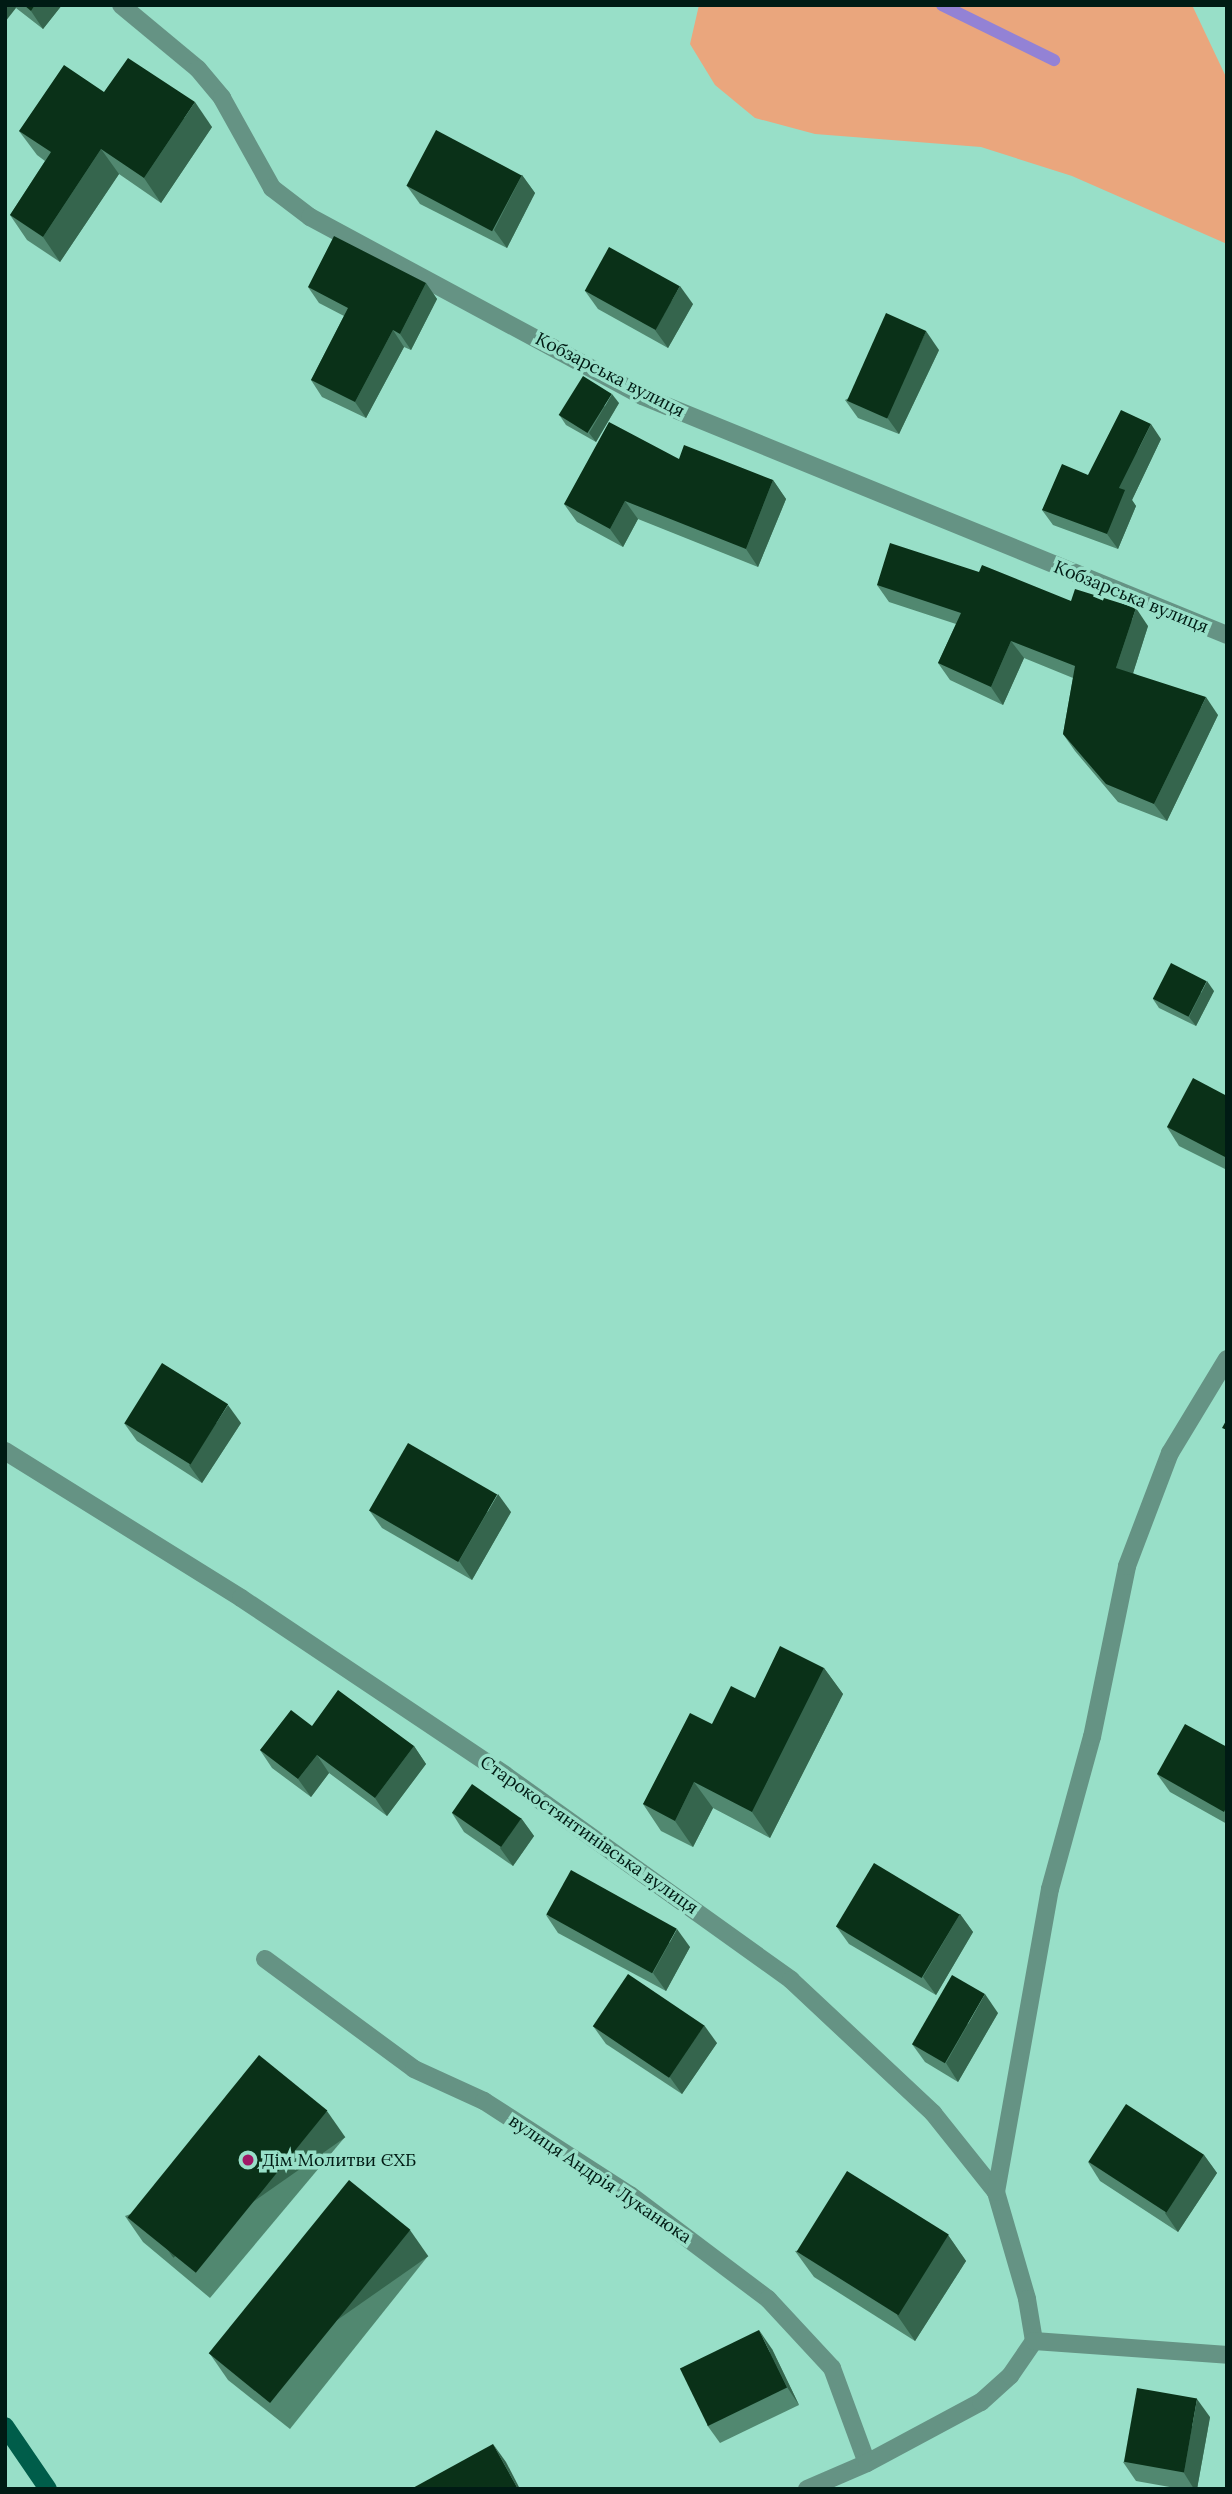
<!DOCTYPE html>
<meta charset="utf-8">
<style>
body{margin:0}
#map{position:relative;width:1232px;height:2494px;overflow:hidden;background:#98dfc8;font-family:Lora,serif}
div>[style]{position:absolute}
.green>*{inset:0;background:#eaa67d}
.stream>*{height:12px;margin:-6px;padding:0 6px;transform-origin:6px;border-radius:6px;background:#9382d5}
.street>*{height:18px;margin:-9px;padding:0 9px;transform-origin:9px;border-radius:9px;background:#659384}
.primary>*{height:18px;margin:-9px;padding:0 9px;transform-origin:9px;border-radius:9px;background:#005d4a}
.wall>*{inset:0;background:#518870}
.shaded-wall>*{inset:0;background:#35654d;transform-origin:0 0}
.building>*{inset:0;background:#0a3118;transform-origin:0 0}
.dots>*{width:19px;height:19px;translate:-50% -50%;box-sizing:border-box;border:4px solid #98dfc8;border-radius:50%}
span{translate:-50% -50%;white-space:nowrap;text-align:center;line-height:1.15;-webkit-text-stroke:7px #98dfc8;paint-order:stroke}
.street-label{font-size:18px;color:#001b14}
.poi-label{font-size:18px;color:#001b14}
.left{translate:0 -50%;text-align:left}
.frame{position:absolute;inset:0;border:7px solid #001b14;pointer-events:none}
</style>
<div id="map">
<div class="green">
<i style="clip-path:polygon(699px 5px,1192px 5px,1227px 79px,1227px 244px,1072px 176px,981px 147px,815px 134px,755px 118px,715px 85px,690px 44px)"></i>
</div>
<div class="stream">
<i style="left:942px;top:5px;width:125px;rotate:26.2deg"></i>
</div>
<div class="street">
<i style="left:121px;top:5px;width:100px;rotate:39.7deg"></i>
<i style="left:198px;top:69px;width:38px;rotate:50deg"></i>
<i style="left:222px;top:98px;width:103px;rotate:60.9deg"></i>
<i style="left:272px;top:188px;width:48px;rotate:37.3deg"></i>
<i style="left:310px;top:217px;width:377px;rotate:28.3deg"></i>
<i style="left:642px;top:396px;width:632px;rotate:22.22deg"></i>
<i style="left:5px;top:1451px;width:278px;rotate:31.9deg"></i>
<i style="left:241px;top:1598px;width:318px;rotate:33.8deg"></i>
<i style="left:505px;top:1775px;width:352px;rotate:35.6deg"></i>
<i style="left:791px;top:1980px;width:195px;rotate:43.1deg"></i>
<i style="left:933px;top:2113px;width:101px;rotate:51.4deg"></i>
<i style="left:996px;top:2192px;width:111px;rotate:73.8deg"></i>
<i style="left:1027px;top:2299px;width:43px;rotate:80.5deg"></i>
<i style="left:265px;top:1959px;width:185px;rotate:36.4deg"></i>
<i style="left:414px;top:2069px;width:77px;rotate:24.6deg"></i>
<i style="left:484px;top:2101px;width:174px;rotate:32.8deg"></i>
<i style="left:630px;top:2195px;width:173px;rotate:37deg"></i>
<i style="left:768px;top:2299px;width:94px;rotate:47.2deg"></i>
<i style="left:832px;top:2368px;width:101px;rotate:69.8deg"></i>
<i style="left:996px;top:2192px;width:308px;rotate:-79.9deg"></i>
<i style="left:1050px;top:1889px;width:158px;rotate:-74.6deg"></i>
<i style="left:1092px;top:1737px;width:175px;rotate:-78.4deg"></i>
<i style="left:1127px;top:1566px;width:121px;rotate:-69.2deg"></i>
<i style="left:1170px;top:1453px;width:110px;rotate:-58.8deg"></i>
<i style="left:807px;top:2489px;width:65px;rotate:-23.4deg"></i>
<i style="left:867px;top:2463px;width:129px;rotate:-28.2deg"></i>
<i style="left:981px;top:2402px;width:39px;rotate:-42deg"></i>
<i style="left:1010px;top:2376px;width:42px;rotate:-55.6deg"></i>
<i style="left:1034px;top:2341px;width:194px;rotate:4.1deg"></i>
</div>
<div class="primary">
<i style="left:5px;top:2426px;width:76px;rotate:55.7deg"></i>
</div>
<div class="wall">
<i style="clip-path:polygon(5px 5px,62px 5px,43px 29px,16px 8px)"></i>
<i style="clip-path:polygon(104px 92px,212px 127px,161px 203px,119px 174px,60px 262px,27px 240px,10px 215px,45px 161px,37px 155px,19px 131px)"></i>
<i style="clip-path:polygon(522px 175px,535px 193px,507px 248px,420px 204px,407px 186px)"></i>
<i style="clip-path:polygon(426px 283px,437px 299px,411px 350px,404px 347px,366px 418px,322px 397px,311px 380px,344px 316px,319px 303px,308px 287px)"></i>
<i style="clip-path:polygon(585px 291px,693px 304px,668px 348px,598px 309px)"></i>
<i style="clip-path:polygon(939px 350px,899px 434px,858px 418px,845px 400px)"></i>
<i style="clip-path:polygon(619px 403px,596px 442px,566px 425px,560px 416px)"></i>
<i style="clip-path:polygon(1161px 439px,1132px 500px,1136px 506px,1118px 549px,1053px 525px,1042px 510px,1088px 475px)"></i>
<i style="clip-path:polygon(679px 459px,773px 480px,786px 499px,758px 567px,638px 519px,623px 547px,577px 522px,564px 504px)"></i>
<i style="clip-path:polygon(979px 572px,1148px 626px,1133px 673px,1218px 715px,1167px 821px,1118px 802px,1075px 751px,1063px 734px,1073px 678px,1024px 658px,1003px 705px,950px 680px,938px 663px,956px 624px,889px 602px,877px 585px)"></i>
<i style="clip-path:polygon(1214px 991px,1196px 1026px,1159px 1008px,1153px 999px)"></i>
<i style="clip-path:polygon(1227px 1096px,1227px 1170px,1179px 1146px,1167px 1127px)"></i>
<i style="clip-path:polygon(124px 1423px,241px 1423px,202px 1483px,137px 1441px)"></i>
<i style="clip-path:polygon(369px 1510px,511px 1512px,472px 1580px,382px 1528px)"></i>
<i style="clip-path:polygon(824px 1668px,843px 1694px,770px 1838px,713px 1808px,693px 1847px,661px 1831px,643px 1804px,712px 1724px,755px 1698px)"></i>
<i style="clip-path:polygon(312px 1726px,414px 1746px,426px 1764px,387px 1816px,329px 1773px,311px 1797px,272px 1768px,260px 1750px)"></i>
<i style="clip-path:polygon(1227px 1747px,1227px 1824px,1170px 1792px,1157px 1774px)"></i>
<i style="clip-path:polygon(452px 1813px,521px 1818px,534px 1836px,513px 1866px,464px 1832px)"></i>
<i style="clip-path:polygon(960px 1914px,973px 1932px,936px 1995px,849px 1944px,836px 1926px)"></i>
<i style="clip-path:polygon(546px 1915px,690px 1947px,666px 1991px,558px 1933px)"></i>
<i style="clip-path:polygon(998px 2013px,958px 2082px,925px 2062px,912px 2044px)"></i>
<i style="clip-path:polygon(593px 2026px,717px 2043px,682px 2094px,606px 2044px)"></i>
<i style="clip-path:polygon(345px 2137px,210px 2298px,143px 2242px,125px 2216px)"></i>
<i style="clip-path:polygon(1204px 2155px,1217px 2173px,1178px 2232px,1100px 2181px,1088px 2162px)"></i>
<i style="clip-path:polygon(948px 2235px,966px 2261px,915px 2341px,814px 2277px,795px 2251px)"></i>
<i style="clip-path:polygon(428px 2256px,290px 2429px,228px 2380px,210px 2354px)"></i>
<i style="clip-path:polygon(772px 2349px,799px 2405px,720px 2443px,707px 2425px)"></i>
<i style="clip-path:polygon(1210px 2417px,1197px 2489px,1181px 2489px,1136px 2481px,1123px 2462px)"></i>
</div>
<div class="shaded-wall">
<i style="clip-path:polygon(5px 5px,15px 5px,16px 8px,5px 22px)"></i>
<i style="clip-path:polygon(35px 5px,62px 5px,43px 29px,31px 11px)"></i>
<i style="clip-path:polygon(195px 102px,212px 127px,161px 203px,144px 178px)"></i>
<i style="clip-path:polygon(101px 149px,119px 174px,60px 262px,43px 237px)"></i>
<i style="clip-path:polygon(522px 175px,535px 193px,507px 248px,494px 230px)"></i>
<i style="clip-path:polygon(426px 283px,437px 299px,411px 350px,400px 334px)"></i>
<i style="clip-path:polygon(680px 286px,693px 304px,668px 348px,655px 330px)"></i>
<i style="clip-path:polygon(393px 330px,404px 347px,366px 418px,355px 402px)"></i>
<i style="clip-path:polygon(926px 331px,939px 350px,899px 434px,886px 416px)"></i>
<i style="clip-path:polygon(612px 394px,619px 403px,596px 442px,589px 433px)"></i>
<i style="clip-path:polygon(1151px 424px,1161px 439px,1132px 500px,1136px 506px,1118px 549px,1107px 534px,1119px 488px)"></i>
<i style="clip-path:polygon(773px 480px,786px 499px,758px 567px,746px 549px)"></i>
<i style="clip-path:polygon(625px 501px,638px 519px,623px 547px,610px 529px)"></i>
<i style="clip-path:polygon(1136px 608px,1148px 626px,1129px 686px,1116px 668px)"></i>
<i style="clip-path:polygon(1011px 641px,1024px 658px,1003px 705px,991px 687px)"></i>
<i style="clip-path:polygon(1206px 697px,1218px 715px,1167px 821px,1154px 804px)"></i>
<i style="clip-path:polygon(1207px 981px,1214px 991px,1196px 1026px,1189px 1017px)"></i>
<i style="clip-path:polygon(228px 1405px,241px 1423px,202px 1483px,189px 1465px)"></i>
<i style="clip-path:polygon(498px 1494px,511px 1512px,472px 1580px,459px 1561px)"></i>
<i style="clip-path:polygon(824px 1668px,843px 1694px,770px 1838px,752px 1812px)"></i>
<i style="clip-path:polygon(414px 1746px,426px 1764px,387px 1816px,375px 1798px)"></i>
<i style="clip-path:polygon(317px 1755px,329px 1773px,311px 1797px,298px 1779px)"></i>
<i style="clip-path:polygon(694px 1782px,713px 1808px,693px 1847px,675px 1821px)"></i>
<i style="clip-path:polygon(521px 1818px,534px 1836px,513px 1866px,500px 1848px)"></i>
<i style="clip-path:polygon(960px 1914px,973px 1932px,936px 1995px,923px 1977px)"></i>
<i style="clip-path:polygon(677px 1929px,690px 1947px,666px 1991px,653px 1973px)"></i>
<i style="clip-path:polygon(985px 1994px,998px 2013px,958px 2082px,946px 2063px)"></i>
<i style="clip-path:polygon(704px 2025px,717px 2043px,682px 2094px,669px 2076px)"></i>
<i style="left:327px;top:2111px;width:32px;height:210px;rotate:55deg"></i>
<i style="clip-path:polygon(1204px 2155px,1217px 2173px,1178px 2232px,1165px 2213px)"></i>
<i style="left:410px;top:2230px;width:32px;height:222px;rotate:55deg"></i>
<i style="clip-path:polygon(948px 2235px,966px 2261px,915px 2341px,897px 2315px)"></i>
<i style="clip-path:polygon(759px 2330px,772px 2349px,799px 2405px,787px 2387px)"></i>
<i style="clip-path:polygon(1197px 2399px,1210px 2417px,1197px 2489px,1194px 2489px,1184px 2473px)"></i>
<i style="clip-path:polygon(493px 2444px,506px 2462px,520px 2489px,518px 2489px)"></i>
</div>
<div class="building">
<i style="clip-path:polygon(24px 5px,35px 5px,31px 11px)"></i>
<i style="clip-path:polygon(128px 58px,195px 102px,144px 178px,101px 149px,43px 237px,10px 215px,51px 152px,19px 131px,64px 65px,104px 92px)"></i>
<i style="left:436px;top:130px;width:97px;height:63px;rotate:28deg"></i>
<i style="clip-path:polygon(334px 236px,426px 283px,400px 334px,393px 330px,355px 402px,311px 380px,348px 308px,308px 287px)"></i>
<i style="left:609px;top:247px;width:81px;height:50px;rotate:29deg"></i>
<i style="left:886px;top:313px;width:44px;height:96px;rotate:24deg"></i>
<i style="left:583px;top:376px;width:34px;height:46px;rotate:32deg"></i>
<i style="clip-path:polygon(1121px 410px,1151px 424px,1119px 488px,1125px 490px,1107px 534px,1042px 510px,1062px 464px,1088px 475px)"></i>
<i style="clip-path:polygon(609px 422px,679px 459px,684px 445px,773px 480px,746px 549px,625px 501px,610px 529px,564px 504px)"></i>
<i style="clip-path:polygon(890px 543px,979px 572px,982px 565px,1071px 601px,1075px 589px,1136px 608px,1116px 668px,1206px 697px,1154px 804px,1106px 784px,1063px 734px,1075px 666px,1011px 641px,991px 687px,938px 663px,961px 613px,877px 585px)"></i>
<i style="left:1171px;top:963px;width:40px;height:40px;rotate:27deg"></i>
<i style="clip-path:polygon(1193px 1078px,1227px 1096px,1227px 1158px,1167px 1127px)"></i>
<i style="left:162px;top:1363px;width:78px;height:71px;rotate:32deg"></i>
<i style="clip-path:polygon(1227px 1419px,1227px 1430px,1222px 1428px)"></i>
<i style="left:408px;top:1443px;width:103px;height:78px;rotate:30deg"></i>
<i style="clip-path:polygon(780px 1646px,824px 1668px,752px 1812px,694px 1782px,675px 1821px,643px 1804px,690px 1713px,712px 1724px,731px 1686px,755px 1698px)"></i>
<i style="clip-path:polygon(338px 1690px,414px 1746px,375px 1798px,317px 1755px,298px 1779px,260px 1750px,291px 1710px,312px 1726px)"></i>
<i style="clip-path:polygon(1185px 1724px,1227px 1747px,1227px 1806px,1224px 1812px,1157px 1774px)"></i>
<i style="left:472px;top:1784px;width:60px;height:35px;rotate:35deg"></i>
<i style="left:874px;top:1863px;width:100px;height:74px;rotate:31deg"></i>
<i style="left:571px;top:1870px;width:121px;height:51px;rotate:29deg"></i>
<i style="left:628px;top:1974px;width:92px;height:63px;rotate:34deg"></i>
<i style="left:952px;top:1975px;width:38px;height:80px;rotate:30deg"></i>
<i style="left:259px;top:2055px;width:88px;height:209px;rotate:39deg"></i>
<i style="left:1126px;top:2104px;width:93px;height:69px;rotate:33deg"></i>
<i style="left:847px;top:2171px;width:120px;height:95px;rotate:32deg"></i>
<i style="left:349px;top:2180px;width:79px;height:223px;rotate:39deg"></i>
<i style="left:759px;top:2330px;width:64px;height:88px;rotate:64deg"></i>
<i style="left:1137px;top:2388px;width:61px;height:75px;rotate:10deg"></i>
<i style="clip-path:polygon(493px 2444px,518px 2489px,411px 2489px)"></i>
</div>
<div class="dots">
<i style="left:248px;top:2160px;background:#a01866"></i>
</div>
<div class="street-label">
<span style="left:610px;top:375px;rotate:27deg">Кобзарська вулиця</span>
<span style="left:1131px;top:597px;rotate:22deg">Кобзарська вулиця</span>
<span style="left:589px;top:1835px;rotate:35deg">Старокостянтинівська вулиця</span>
<span style="left:600px;top:2179px;rotate:34deg">вулиця Андрія Луканюка</span>
</div>
<div class="poi-label">
<span class="left" style="left:262px;top:2160px">Дім Молитви ЄХБ</span>
</div>
<div class="frame"></div>
</div>
